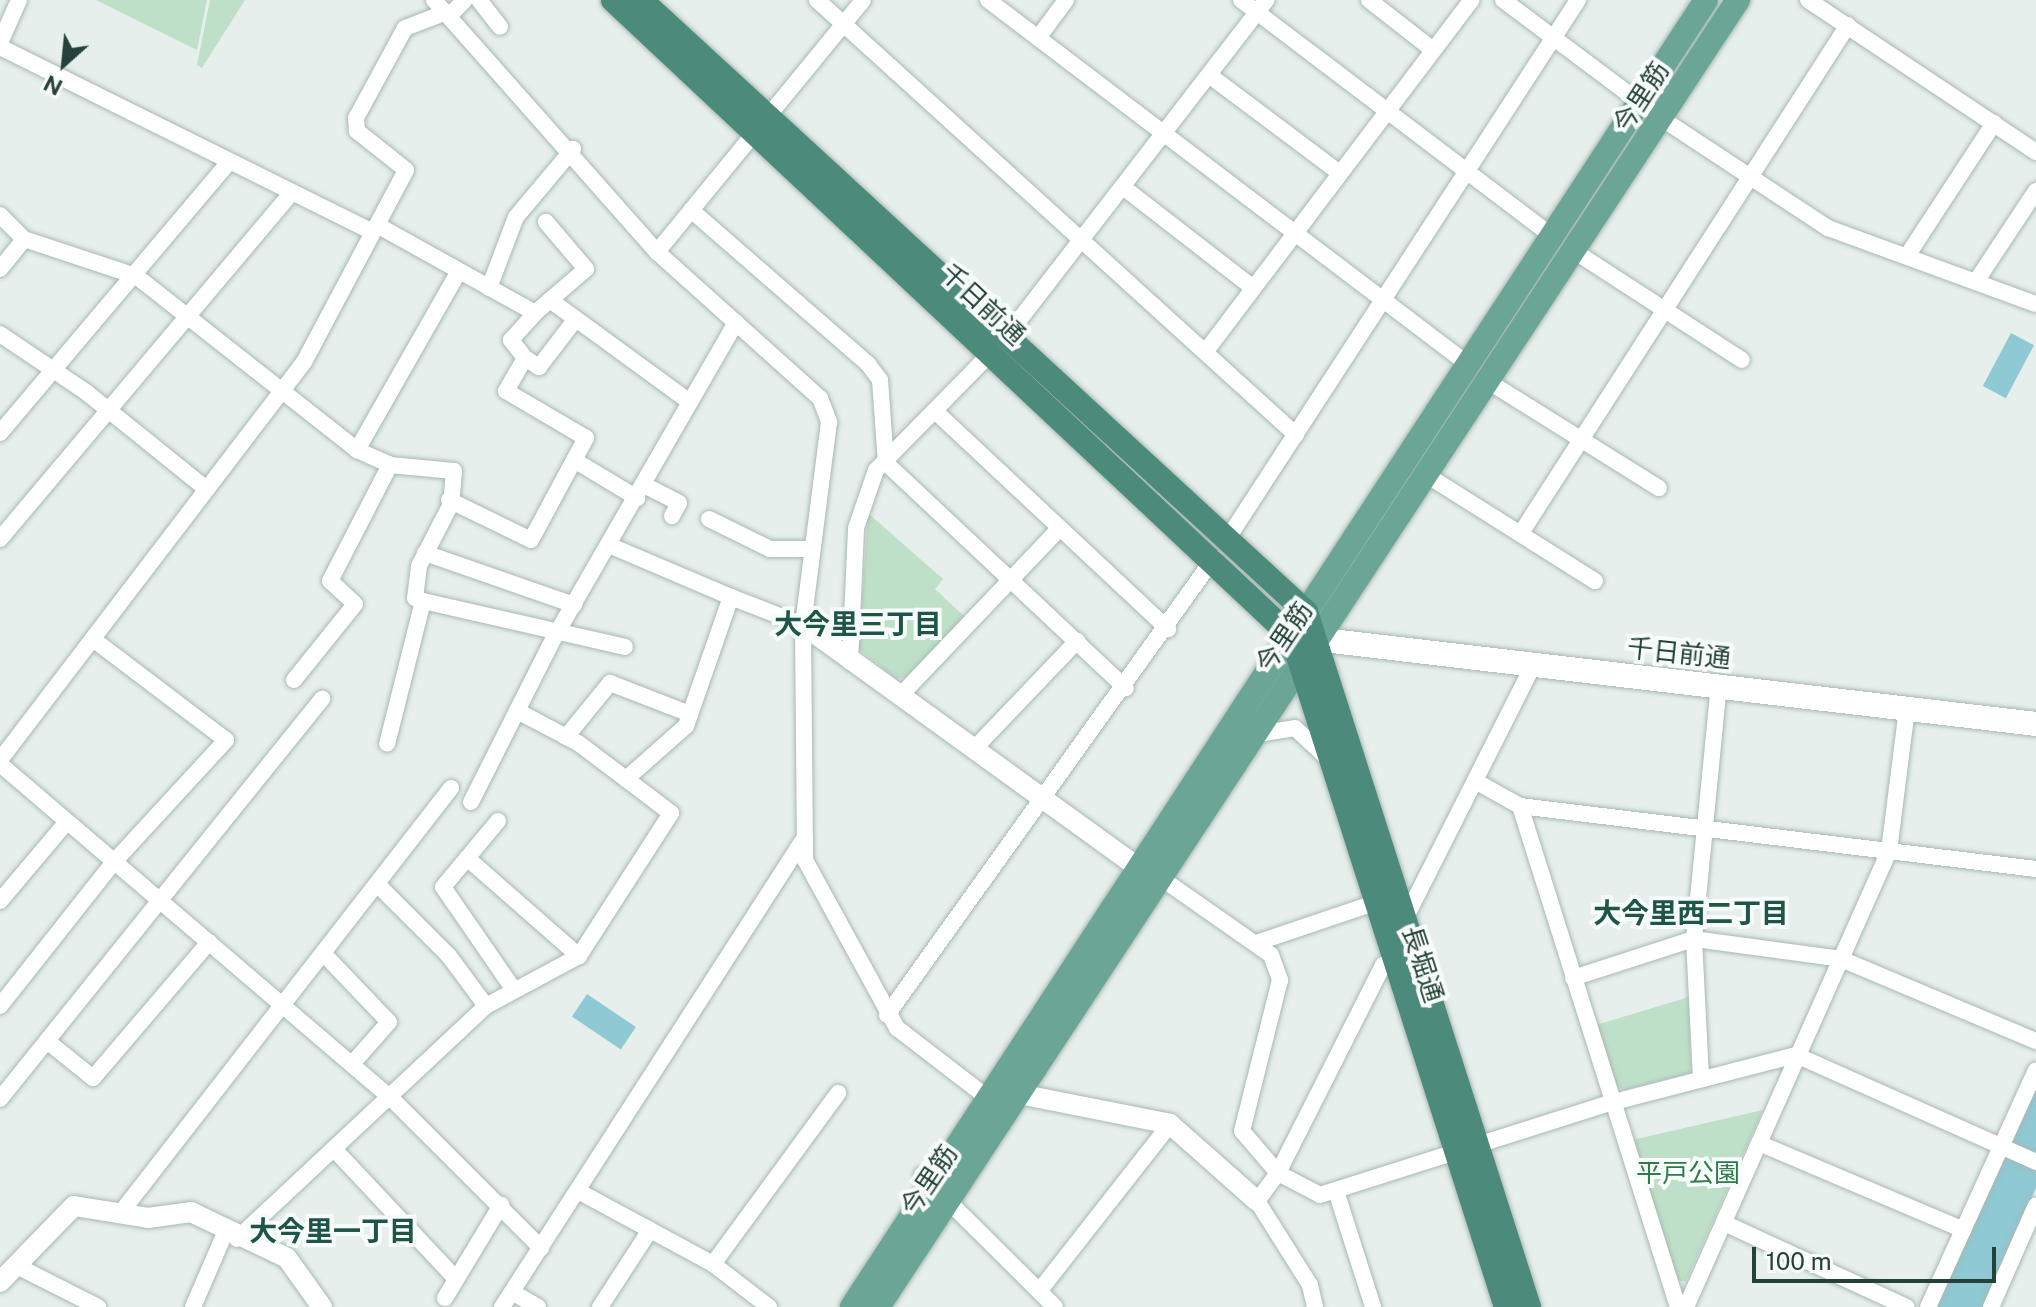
<!DOCTYPE html>
<meta charset="utf-8">
<style>
body{margin:0}
#map{position:relative;width:2036px;height:1307px;overflow:hidden;background:#e6efeb;font-family:"Public Sans","Noto Sans JP",sans-serif}
div>[style]{position:absolute}
.green>*{inset:0;background:#bfe0c8}
.water>*{inset:0;background:#8ec9d4;transform-origin:0 0}
.roads{filter:drop-shadow(0 0 2px #a8b8b2) drop-shadow(0 0 2px #a8b8b2)}
.minor>*{height:16px;margin:-8px;padding:0 8px;transform-origin:8px;border-radius:8px;background:#fff}
.tertiary>*{height:20px;margin:-10px;padding:0 10px;transform-origin:10px;border-radius:10px;background:#fff}
.secondary>*{height:24px;margin:-12px;padding:0 12px;transform-origin:12px;border-radius:12px;background:#fff}
.primary>*{height:24px;margin:-12px;padding:0 12px;transform-origin:12px;border-radius:12px;background:#6aa596}
.trunk>*{height:24px;margin:-12px;padding:0 12px;transform-origin:12px;border-radius:12px;background:#4c8a7c}
span{translate:-50% -50%;white-space:nowrap;text-align:center;line-height:1.15;-webkit-text-stroke:8px #f7fbf9;paint-order:stroke}
.street-label{font-size:26px;color:#24423a}
.park-label{font-size:26px;color:#2d7a4b}
.neighbourhood-label{font-size:28px;color:#1f5548;font-weight:700}
.north{position:absolute;left:24px;top:24px;width:80px;height:80px;-webkit-text-stroke:6px #f7fbf9;paint-order:stroke;rotate:207deg;font-size:22px;font-weight:700;line-height:32px;text-align:center;color:#24423a}
.north::after{content:'';display:block;margin:auto;width:28px;height:36px;background:#24423a;clip-path:polygon(50% 0,100% 100%,50% 72%,0 100%)}
.scale{position:absolute;left:1752px;top:1247px;width:244px;height:36px;box-sizing:border-box;border:4px solid #24423a;border-top:0;padding-left:10px;font-size:24px;line-height:28px;white-space:nowrap;color:#24423a;-webkit-text-stroke:6px #f7fbf9;paint-order:stroke}
</style>
<div id="map">
<div class="green">
<i style="clip-path:polygon(96px 0,207px 0,197px 50px)"></i>
<i style="clip-path:polygon(210px 0,245px 0,202px 68px,197px 65px)"></i>
<i style="clip-path:polygon(868px 513px,943px 579px,935px 589px,965px 617px,906px 677px,896px 679px,859px 649px)"></i>
<i style="clip-path:polygon(1689px 997px,1691px 1073px,1624px 1090px,1615px 1085px,1596px 1025px)"></i>
<i style="clip-path:polygon(1763px 1110px,1686px 1281px,1677px 1281px,1632px 1140px)"></i>
</div>
<div class="water">
<i style="left:2011px;top:333px;width:26px;height:60px;rotate:28deg"></i>
<i style="left:587px;top:994px;width:59px;height:27px;rotate:34deg"></i>
<i style="clip-path:polygon(2036px 1084px,2036px 1188px,1983px 1307px,1937px 1307px)"></i>
</div>
<div class="roads">
<div class="minor">
<i style="left:434px;top:0;width:337px;rotate:48.5deg"></i>
<i style="left:657px;top:252px;width:219px;rotate:41.9deg"></i>
<i style="left:820px;top:398px;width:26px;rotate:69deg"></i>
<i style="left:829px;top:422px;width:205px;rotate:97.3deg"></i>
<i style="left:803px;top:625px;width:235px;rotate:89.5deg"></i>
<i style="left:805px;top:860px;width:192px;rotate:61.3deg"></i>
<i style="left:897px;top:1028px;width:115px;rotate:37.6deg"></i>
<i style="left:479px;top:0;width:34px;rotate:52deg"></i>
<i style="left:817px;top:0;width:647px;rotate:42.24deg"></i>
<i style="left:988px;top:0;width:599px;rotate:37.2deg"></i>
<i style="left:1241px;top:0;width:389px;rotate:37.2deg"></i>
<i style="left:1369px;top:0;width:81px;rotate:38deg"></i>
<i style="left:1503px;top:0;width:197px;rotate:36.8deg"></i>
<i style="left:1661px;top:118px;width:200px;rotate:33.4deg"></i>
<i style="left:1828px;top:228px;width:221px;rotate:20.1deg"></i>
<i style="left:1808px;top:0;width:274px;rotate:33.7deg"></i>
<i style="left:450px;top:15px;width:21px;rotate:-45deg"></i>
<i style="left:1038px;top:38px;width:47px;rotate:-53.6deg"></i>
<i style="left:0;top:43px;width:47px;rotate:-66.2deg"></i>
<i style="left:0;top:47px;width:415px;rotate:26.4deg"></i>
<i style="left:1209px;top:75px;width:161px;rotate:36.9deg"></i>
<i style="left:1123px;top:187px;width:163px;rotate:37.8deg"></i>
<i style="left:691px;top:210px;width:235px;rotate:41deg"></i>
<i style="left:868px;top:364px;width:20px;rotate:53deg"></i>
<i style="left:880px;top:380px;width:83px;rotate:85.9deg"></i>
<i style="left:886px;top:463px;width:329px;rotate:43.2deg"></i>
<i style="left:0;top:215px;width:34px;rotate:45deg"></i>
<i style="left:24px;top:239px;width:118px;rotate:18.3deg"></i>
<i style="left:136px;top:276px;width:281px;rotate:38.2deg"></i>
<i style="left:357px;top:450px;width:36px;rotate:24deg"></i>
<i style="left:390px;top:465px;width:64px;rotate:5.4deg"></i>
<i style="left:454px;top:471px;width:33px;rotate:95deg"></i>
<i style="left:451px;top:504px;width:70px;rotate:117.3deg"></i>
<i style="left:419px;top:566px;width:32px;rotate:97deg"></i>
<i style="left:415px;top:598px;width:9px;rotate:21deg"></i>
<i style="left:423px;top:601px;width:147px;rotate:104.1deg"></i>
<i style="left:377px;top:225px;width:181px;rotate:29.1deg"></i>
<i style="left:535px;top:313px;width:67px;rotate:-40.8deg"></i>
<i style="left:586px;top:269px;width:62px;rotate:-130.4deg"></i>
<i style="left:1574px;top:251px;width:200px;rotate:33deg"></i>
<i style="left:657px;top:252px;width:325px;rotate:-50.7deg"></i>
<i style="left:1907px;top:256px;width:159px;rotate:-56.8deg"></i>
<i style="left:0;top:269px;width:38px;rotate:-51deg"></i>
<i style="left:1977px;top:280px;width:107px;rotate:-56.5deg"></i>
<i style="left:489px;top:288px;width:76px;rotate:-69.2deg"></i>
<i style="left:516px;top:217px;width:89px;rotate:-50deg"></i>
<i style="left:550px;top:300px;width:173px;rotate:36.1deg"></i>
<i style="left:0;top:334px;width:104px;rotate:34deg"></i>
<i style="left:86px;top:392px;width:153px;rotate:38.9deg"></i>
<i style="left:1006px;top:337px;width:426px;rotate:-52.3deg"></i>
<i style="left:1206px;top:351px;width:440px;rotate:-52.9deg"></i>
<i style="left:525px;top:358px;width:17px;rotate:33deg"></i>
<i style="left:539px;top:367px;width:59px;rotate:-52.5deg"></i>
<i style="left:1486px;top:380px;width:204px;rotate:32deg"></i>
<i style="left:936px;top:412px;width:318px;rotate:43.1deg"></i>
<i style="left:0;top:433px;width:352px;rotate:-49.8deg"></i>
<i style="left:357px;top:450px;width:202px;rotate:-60.3deg"></i>
<i style="left:574px;top:460px;width:74px;rotate:31.1deg"></i>
<i style="left:1425px;top:474px;width:201px;rotate:32.2deg"></i>
<i style="left:644px;top:485px;width:39px;rotate:27deg"></i>
<i style="left:679px;top:503px;width:15px;rotate:118deg"></i>
<i style="left:449px;top:500px;width:91px;rotate:26deg"></i>
<i style="left:531px;top:540px;width:116px;rotate:-61.7deg"></i>
<i style="left:586px;top:438px;width:93px;rotate:-149.6deg"></i>
<i style="left:506px;top:391px;width:38px;rotate:-60deg"></i>
<i style="left:525px;top:358px;width:23px;rotate:-128deg"></i>
<i style="left:511px;top:340px;width:36px;rotate:-48deg"></i>
<i style="left:709px;top:519px;width:68px;rotate:26.2deg"></i>
<i style="left:770px;top:549px;width:41px"></i>
<i style="left:1521px;top:533px;width:604px;rotate:-57.23deg"></i>
<i style="left:1228px;top:538px;width:642px;rotate:-56.95deg"></i>
<i style="left:0;top:539px;width:452px;rotate:-49.9deg"></i>
<i style="left:611px;top:546px;width:130px;rotate:23deg"></i>
<i style="left:425px;top:553px;width:158px;rotate:19.2deg"></i>
<i style="left:423px;top:601px;width:207px;rotate:12.8deg"></i>
<i style="left:850px;top:662px;width:134px;rotate:-87.4deg"></i>
<i style="left:856px;top:528px;width:61px;rotate:-71deg"></i>
<i style="left:876px;top:470px;width:167px;rotate:-45.5deg"></i>
<i style="left:294px;top:680px;width:97px;rotate:-51.2deg"></i>
<i style="left:355px;top:604px;width:34px;rotate:-137deg"></i>
<i style="left:330px;top:581px;width:131px;rotate:-62.7deg"></i>
<i style="left:899px;top:697px;width:228px;rotate:-46.4deg"></i>
<i style="left:1258px;top:734px;width:37px;rotate:-9deg"></i>
<i style="left:1295px;top:728px;width:41px;rotate:43deg"></i>
<i style="left:566px;top:737px;width:70px;rotate:-50.8deg"></i>
<i style="left:610px;top:683px;width:86px;rotate:21.2deg"></i>
<i style="left:973px;top:750px;width:151px;rotate:-46.3deg"></i>
<i style="left:0;top:760px;width:501px;rotate:-52.63deg"></i>
<i style="left:304px;top:362px;width:217px;rotate:-62deg"></i>
<i style="left:406px;top:170px;width:63px;rotate:-141.5deg"></i>
<i style="left:357px;top:131px;width:13px;rotate:-94deg"></i>
<i style="left:356px;top:118px;width:102px;rotate:-61.4deg"></i>
<i style="left:405px;top:28px;width:45px;rotate:-20.9deg"></i>
<i style="left:0;top:764px;width:516px;rotate:40.52deg"></i>
<i style="left:392px;top:1099px;width:211px;rotate:45deg"></i>
<i style="left:626px;top:779px;width:80px;rotate:-41.5deg"></i>
<i style="left:686px;top:726px;width:137px;rotate:-70.8deg"></i>
<i style="left:731px;top:597px;width:77px;rotate:21.3deg"></i>
<i style="left:1475px;top:781px;width:51px;rotate:29.1deg"></i>
<i style="left:1520px;top:806px;width:520px;rotate:6.96deg"></i>
<i style="left:471px;top:802px;width:186px;rotate:-63.2deg"></i>
<i style="left:555px;top:636px;width:362px;rotate:-60deg"></i>
<i style="left:1520px;top:806px;width:525px;rotate:72.5deg"></i>
<i style="left:498px;top:821px;width:86px;rotate:129.8deg"></i>
<i style="left:443px;top:887px;width:121px;rotate:55.4deg"></i>
<i style="left:467px;top:858px;width:149px;rotate:41.2deg"></i>
<i style="left:1161px;top:878px;width:134px;rotate:35deg"></i>
<i style="left:1271px;top:955px;width:27px;rotate:70deg"></i>
<i style="left:1280px;top:980px;width:156px;rotate:104.1deg"></i>
<i style="left:1242px;top:1131px;width:55px;rotate:49.4deg"></i>
<i style="left:1278px;top:1173px;width:47px;rotate:27.6deg"></i>
<i style="left:1320px;top:1195px;width:308px;rotate:-17.6deg"></i>
<i style="left:1614px;top:1102px;width:188px;rotate:-14.5deg"></i>
<i style="left:1796px;top:1055px;width:263px;rotate:24deg"></i>
<i style="left:377px;top:884px;width:102px;rotate:45deg"></i>
<i style="left:449px;top:956px;width:62px;rotate:53.5deg"></i>
<i style="left:0;top:901px;width:101px;rotate:-49.8deg"></i>
<i style="left:1407px;top:915px;width:279px;rotate:-63.2deg"></i>
<i style="left:1259px;top:942px;width:121px;rotate:-18.7deg"></i>
<i style="left:323px;top:953px;width:95px;rotate:46.3deg"></i>
<i style="left:389px;top:1022px;width:56px;rotate:131.4deg"></i>
<i style="left:1573px;top:978px;width:127px;rotate:-17.9deg"></i>
<i style="left:1694px;top:939px;width:148px;rotate:7.7deg"></i>
<i style="left:1841px;top:959px;width:212px;rotate:22.8deg"></i>
<i style="left:0;top:1006px;width:182px;rotate:-51.7deg"></i>
<i style="left:113px;top:863px;width:167px;rotate:-47.4deg"></i>
<i style="left:226px;top:740px;width:167px;rotate:-142.8deg"></i>
<i style="left:887px;top:1015px;width:562px;rotate:-54.41deg"></i>
<i style="left:47px;top:1041px;width:59px;rotate:38.8deg"></i>
<i style="left:93px;top:1078px;width:179px;rotate:-49.5deg"></i>
<i style="left:1701px;top:1078px;width:139px;rotate:-92.9deg"></i>
<i style="left:1694px;top:939px;width:254px;rotate:-84.4deg"></i>
<i style="left:0;top:1099px;width:514px;rotate:-51.17deg"></i>
<i style="left:1761px;top:1144px;width:220px;rotate:23deg"></i>
<i style="left:334px;top:1149px;width:178px;rotate:46.8deg"></i>
<i style="left:922px;top:1175px;width:187px;rotate:44.8deg"></i>
<i style="left:578px;top:1191px;width:153px;rotate:28.4deg"></i>
<i style="left:713px;top:1264px;width:71px;rotate:37.5deg"></i>
<i style="left:1337px;top:1194px;width:119px;rotate:72.3deg"></i>
<i style="left:119px;top:1215px;width:541px;rotate:-52.13deg"></i>
<i style="left:1724px;top:1223px;width:201px;rotate:24.7deg"></i>
<i style="left:237px;top:1239px;width:341px;rotate:-43.1deg"></i>
<i style="left:486px;top:1006px;width:106px;rotate:-28.3deg"></i>
<i style="left:579px;top:956px;width:170px;rotate:-57.2deg"></i>
<i style="left:671px;top:813px;width:116px;rotate:-143deg"></i>
<i style="left:578px;top:743px;width:69px;rotate:-152.3deg"></i>
<i style="left:713px;top:1264px;width:212px;rotate:-53.8deg"></i>
<i style="left:17px;top:1266px;width:91px;rotate:26.8deg"></i>
<i style="left:1040px;top:1290px;width:211px;rotate:-51.9deg"></i>
<i style="left:512px;top:1292px;width:30px;rotate:30deg"></i>
<i style="left:445px;top:1298px;width:109px;rotate:-58.9deg"></i>
<i style="left:193px;top:1307px;width:81px;rotate:-66.6deg"></i>
<i style="left:502px;top:1307px;width:559px;rotate:-57.19deg"></i>
<i style="left:600px;top:1307px;width:92px;rotate:-57deg"></i>
<i style="left:1315px;top:1307px;width:23px;rotate:-103deg"></i>
<i style="left:1310px;top:1285px;width:99px;rotate:-122.2deg"></i>
<i style="left:1257px;top:1201px;width:35px;rotate:-53deg"></i>
<i style="left:1278px;top:1173px;width:233px;rotate:-63.2deg"></i>
<i style="left:1383px;top:965px;width:11px;rotate:-22deg"></i>
<i style="left:1686px;top:1307px;width:499px;rotate:-66deg"></i>
<i style="left:1889px;top:851px;width:143px;rotate:-82.8deg"></i>
<i style="left:1928px;top:1307px;width:260px;rotate:-65.5deg"></i>
<i style="left:1991px;top:1307px;width:111px;rotate:-66.2deg"></i>
</div>
<div class="tertiary">
<i style="left:803px;top:625px;width:415px;rotate:35.9deg"></i>
<i style="left:1019px;top:1094px;width:154px;rotate:11.2deg"></i>
<i style="left:1170px;top:1124px;width:116px;rotate:41.5deg"></i>
<i style="left:0;top:1282px;width:106px;rotate:-45.8deg"></i>
<i style="left:74px;top:1206px;width:75px;rotate:9.2deg"></i>
<i style="left:148px;top:1218px;width:43px;rotate:-7.9deg"></i>
<i style="left:191px;top:1212px;width:106px;rotate:25.6deg"></i>
<i style="left:287px;top:1258px;width:60px;rotate:54.5deg"></i>
</div>
<div class="secondary">
<i style="left:1298px;top:637px;width:743px;rotate:6.72deg"></i>
</div>
<div class="primary">
<i style="left:852px;top:1307px;width:1561px;rotate:-56.84deg"></i>
<i style="left:878px;top:1307px;width:1565px;rotate:-56.66deg"></i>
</div>
<div class="trunk">
<i style="left:613px;top:0;width:931px;rotate:43.17deg"></i>
<i style="left:1292px;top:637px;width:703px;rotate:72.29deg"></i>
<i style="left:641px;top:0;width:904px;rotate:42.62deg"></i>
<i style="left:1306px;top:612px;width:730px;rotate:72.21deg"></i>
</div>
</div>
<div class="street-label">
<span style="left:1641px;top:97px;rotate:-57deg">今里筋</span>
<span style="left:983px;top:304px;rotate:43deg">千日前通</span>
<span style="left:1284px;top:637px;rotate:-56deg">今里筋</span>
<span style="left:1679px;top:653px;rotate:6deg">千日前通</span>
<span style="left:1423px;top:964px;rotate:72deg">長堀通</span>
<span style="left:929px;top:1180px;rotate:-56deg">今里筋</span>
</div>
<div class="park-label">
<span style="left:1688px;top:1173px">平戸公園</span>
</div>
<div class="neighbourhood-label">
<span style="left:858px;top:624px">大今里三丁目</span>
<span style="left:1691px;top:913px">大今里西二丁目</span>
<span style="left:333px;top:1231px">大今里一丁目</span>
</div>
<div class="north">N</div>
<div class="scale">100 m</div>
</div>
